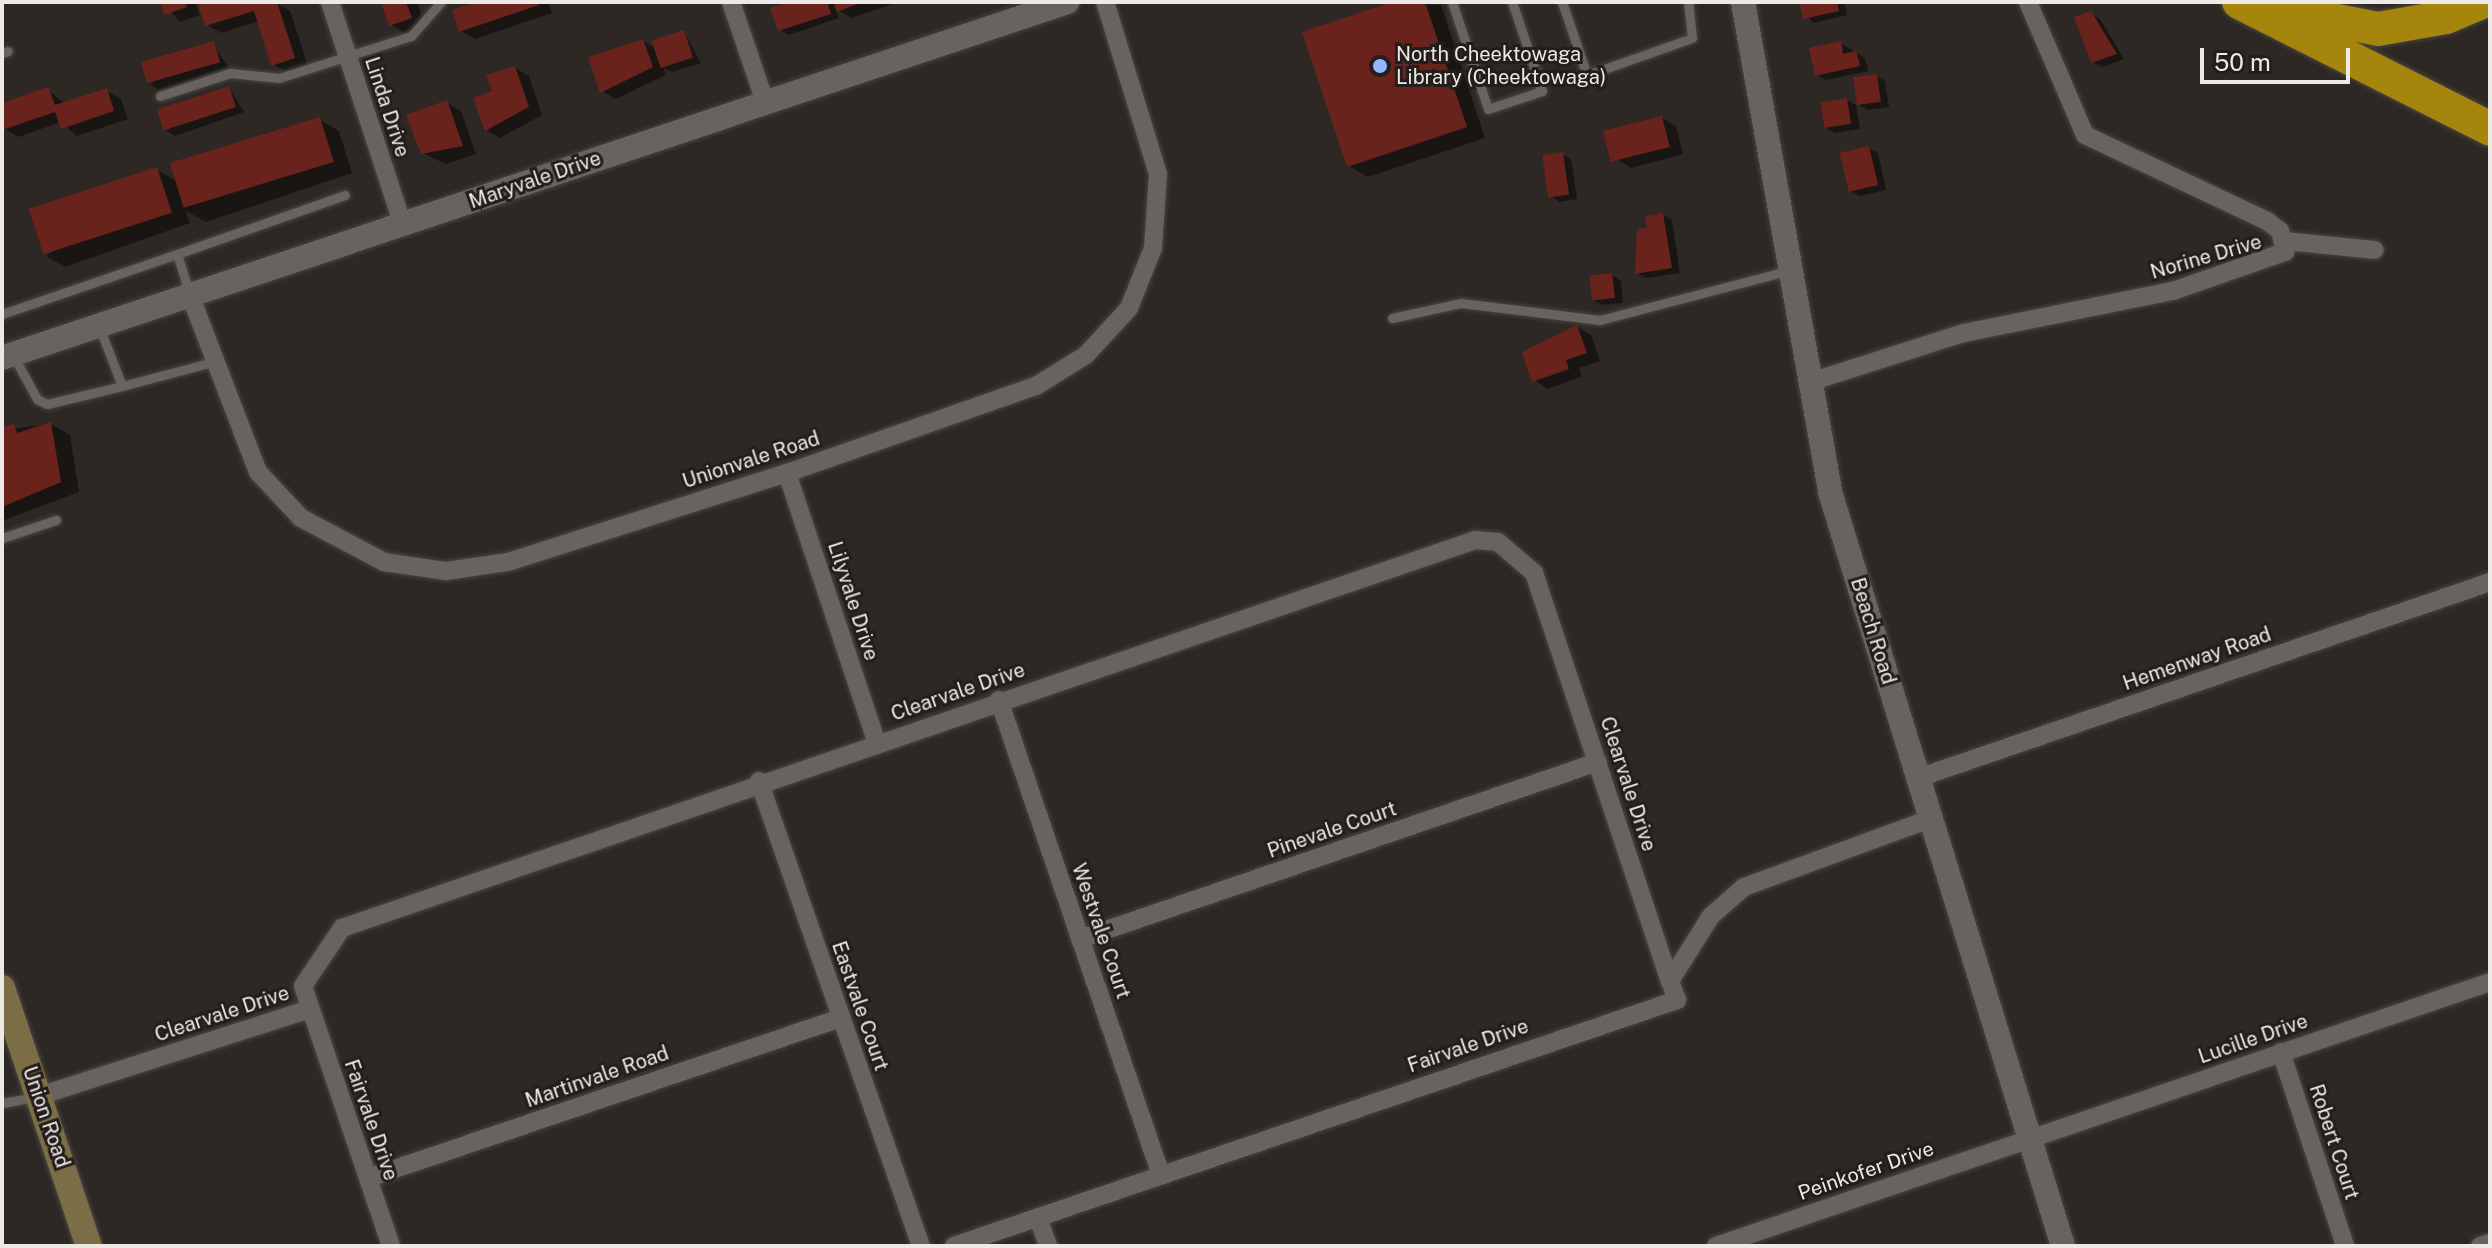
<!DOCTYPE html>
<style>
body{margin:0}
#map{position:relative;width:2492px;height:1248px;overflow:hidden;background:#2d2824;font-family:"Public Sans",sans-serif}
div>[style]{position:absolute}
.shadow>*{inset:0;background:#0007}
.building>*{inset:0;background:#69231c;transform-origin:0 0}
.roads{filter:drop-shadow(0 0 2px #494541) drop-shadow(0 0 2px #494541)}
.service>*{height:9px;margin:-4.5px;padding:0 4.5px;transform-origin:4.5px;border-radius:4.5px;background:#68635e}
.minor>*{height:18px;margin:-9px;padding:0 9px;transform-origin:9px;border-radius:9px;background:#68635e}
.tertiary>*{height:24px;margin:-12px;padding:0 12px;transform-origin:12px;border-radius:12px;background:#68635e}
.secondary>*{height:26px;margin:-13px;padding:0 13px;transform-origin:13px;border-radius:13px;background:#7b6d46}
.motorway>*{height:34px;margin:-17px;padding:0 17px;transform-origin:17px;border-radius:17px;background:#a6850d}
.dots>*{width:22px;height:22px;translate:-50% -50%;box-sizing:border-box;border:4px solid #231e1b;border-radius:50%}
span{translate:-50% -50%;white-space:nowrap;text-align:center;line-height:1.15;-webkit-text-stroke:6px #231e1b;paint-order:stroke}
.poi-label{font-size:20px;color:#ece9e6}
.left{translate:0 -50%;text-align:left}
.street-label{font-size:20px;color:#ece9e6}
.frame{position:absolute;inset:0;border:4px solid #ece9e6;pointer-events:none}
.scale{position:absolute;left:2200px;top:48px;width:150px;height:36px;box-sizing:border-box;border:4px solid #ece9e6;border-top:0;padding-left:10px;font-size:24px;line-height:28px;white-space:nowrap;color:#ece9e6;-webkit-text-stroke:6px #231e1b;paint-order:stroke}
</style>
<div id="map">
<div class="shadow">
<i style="clip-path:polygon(162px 2px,195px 2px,200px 15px,180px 22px)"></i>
<i style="clip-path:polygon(383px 2px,417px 2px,425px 26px,405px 33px,391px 25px)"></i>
<i style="clip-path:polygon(482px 2px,548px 2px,552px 13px,475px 39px,461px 31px)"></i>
<i style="clip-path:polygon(792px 2px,898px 2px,852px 18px,836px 9px,839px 18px,789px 35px,780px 30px)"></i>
<i style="clip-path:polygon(1398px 2px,1441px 5px,1485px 138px,1368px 177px,1349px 166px)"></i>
<i style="clip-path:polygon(1801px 2px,1844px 2px,1847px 15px,1813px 23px)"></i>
<i style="clip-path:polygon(276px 3px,290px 11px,308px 66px,287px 72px,273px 64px,259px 21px,221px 33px,207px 25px,200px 4px)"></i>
<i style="clip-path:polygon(2091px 14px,2100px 19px,2124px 59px,2102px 67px,2093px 62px)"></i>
<i style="clip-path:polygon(684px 32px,701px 63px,672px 72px,663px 67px,666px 75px,616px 99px,602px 91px,643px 41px,657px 49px)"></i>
<i style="clip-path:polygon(1840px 43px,1865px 58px,1868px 71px,1826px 80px,1817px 75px)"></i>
<i style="clip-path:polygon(213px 44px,228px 67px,159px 90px,150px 84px)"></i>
<i style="clip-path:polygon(515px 68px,529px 76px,542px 115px,500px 138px,486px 130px)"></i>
<i style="clip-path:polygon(1876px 76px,1885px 81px,1889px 107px,1868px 110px,1859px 105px)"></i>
<i style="clip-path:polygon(229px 88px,244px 112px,175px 136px,166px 130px)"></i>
<i style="clip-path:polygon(48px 90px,65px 104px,107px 91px,121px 99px,128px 119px,77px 136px,61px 122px,18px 137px,4px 128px,2px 105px)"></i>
<i style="clip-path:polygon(1847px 100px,1856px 105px,1860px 129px,1835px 133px,1826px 128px)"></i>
<i style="clip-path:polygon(447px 103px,461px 111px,476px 154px,446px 164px,422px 153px)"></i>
<i style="clip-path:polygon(1662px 118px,1676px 126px,1683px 154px,1631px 168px,1617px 159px)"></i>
<i style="clip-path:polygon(320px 120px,339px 131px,352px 173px,206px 222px,186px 211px,190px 223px,65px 267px,46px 256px,157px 170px,177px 181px)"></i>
<i style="clip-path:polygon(1869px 148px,1878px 153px,1886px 190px,1860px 196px,1851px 191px)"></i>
<i style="clip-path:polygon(1562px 154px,1571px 159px,1577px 199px,1560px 202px,1551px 196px)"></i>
<i style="clip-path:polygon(1663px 215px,1672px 220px,1680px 273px,1646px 278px,1637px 273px,1649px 230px)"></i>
<i style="clip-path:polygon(1612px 275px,1621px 281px,1623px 303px,1602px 305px,1593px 300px)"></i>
<i style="clip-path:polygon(1577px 327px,1591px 335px,1600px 361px,1579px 368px,1582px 376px,1548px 389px,1534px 380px)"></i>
<i style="clip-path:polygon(51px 424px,70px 435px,79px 492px,2px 521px,2px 430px)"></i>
</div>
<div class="building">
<i style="clip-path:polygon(160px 2px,185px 2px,187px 7px,164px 15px)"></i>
<i style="clip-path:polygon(261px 2px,277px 2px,295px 58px,271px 66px,254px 11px,205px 26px,198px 3px)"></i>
<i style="clip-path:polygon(381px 2px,406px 2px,412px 18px,389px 26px)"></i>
<i style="clip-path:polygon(476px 2px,538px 2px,539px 5px,459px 32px,452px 10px)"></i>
<i style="clip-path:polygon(788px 2px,827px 2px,831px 14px,778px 31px,770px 8px)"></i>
<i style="clip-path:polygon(833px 2px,863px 2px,837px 12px)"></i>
<i style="clip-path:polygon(1392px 2px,1425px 2px,1467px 127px,1347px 167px,1302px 32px)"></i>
<i style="clip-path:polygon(1799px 2px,1837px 2px,1839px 11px,1803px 19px)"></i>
<i style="clip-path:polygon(2091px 11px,2117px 54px,2091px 63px,2074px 17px)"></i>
<i style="left:684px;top:30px;width:29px;height:34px;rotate:72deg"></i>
<i style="clip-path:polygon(643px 39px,653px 67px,600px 93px,588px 57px)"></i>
<i style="left:214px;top:41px;width:22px;height:76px;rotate:74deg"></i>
<i style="clip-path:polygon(1841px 41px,1843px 54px,1856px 51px,1860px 66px,1815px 76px,1809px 48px)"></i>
<i style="clip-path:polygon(515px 66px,529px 107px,485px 131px,473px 98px,492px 91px,486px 75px)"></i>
<i style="left:1877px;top:74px;width:28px;height:24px;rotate:82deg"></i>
<i style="left:229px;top:86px;width:22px;height:76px;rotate:72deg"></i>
<i style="clip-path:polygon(48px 87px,55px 105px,107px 88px,114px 111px,61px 129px,55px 112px,2px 130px,2px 103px)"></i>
<i style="left:1847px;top:98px;width:26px;height:27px;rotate:81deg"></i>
<i style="clip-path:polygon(447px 100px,463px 146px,421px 154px,406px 115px)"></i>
<i style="left:1662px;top:116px;width:32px;height:61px;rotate:76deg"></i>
<i style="left:320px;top:117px;width:47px;height:157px;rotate:73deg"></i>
<i style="left:1869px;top:146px;width:40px;height:30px;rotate:77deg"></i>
<i style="left:1563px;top:152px;width:43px;height:21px;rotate:82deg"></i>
<i style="left:157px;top:167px;width:48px;height:135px;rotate:72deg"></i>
<i style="clip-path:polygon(1663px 213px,1672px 268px,1635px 274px,1637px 229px,1647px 228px,1645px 216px)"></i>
<i style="left:1612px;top:273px;width:25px;height:23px;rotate:83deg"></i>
<i style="clip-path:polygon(1577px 325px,1587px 353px,1566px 360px,1569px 369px,1532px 382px,1522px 352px)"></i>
<i style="clip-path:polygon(51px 422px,61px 482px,2px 507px,2px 427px,14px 424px,17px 433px)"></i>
</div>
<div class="roads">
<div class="service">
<i style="left:1452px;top:2px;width:113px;rotate:71.4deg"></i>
<i style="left:1488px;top:109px;width:57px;rotate:-18.4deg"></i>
<i style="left:1542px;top:91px;width:94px;rotate:-108.6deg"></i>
<i style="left:1562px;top:2px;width:77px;rotate:71.1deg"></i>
<i style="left:1587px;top:75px;width:111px;rotate:-19.4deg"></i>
<i style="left:1692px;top:38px;width:36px;rotate:-96deg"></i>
<i style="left:2px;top:53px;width:6px;rotate:-18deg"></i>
<i style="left:160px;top:96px;width:74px;rotate:-18.2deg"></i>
<i style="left:230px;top:73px;width:49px;rotate:5.8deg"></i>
<i style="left:279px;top:78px;width:139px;rotate:-17.7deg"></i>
<i style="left:411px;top:36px;width:45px;rotate:-48.6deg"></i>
<i style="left:177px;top:254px;width:178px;rotate:-19.4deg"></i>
<i style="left:2px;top:314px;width:185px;rotate:-18.9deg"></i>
<i style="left:177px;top:254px;width:43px;rotate:72.4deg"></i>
<i style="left:1392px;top:318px;width:71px;rotate:-12.3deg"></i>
<i style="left:1461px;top:303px;width:140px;rotate:7deg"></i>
<i style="left:1600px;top:320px;width:196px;rotate:-14.7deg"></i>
<i style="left:100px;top:329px;width:61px;rotate:68.9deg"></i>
<i style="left:122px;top:386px;width:94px;rotate:-14.8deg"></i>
<i style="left:14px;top:357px;width:48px;rotate:61.3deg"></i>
<i style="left:37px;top:399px;width:11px;rotate:27deg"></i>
<i style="left:47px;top:404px;width:77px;rotate:-13.5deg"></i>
<i style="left:2px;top:538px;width:57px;rotate:-18.4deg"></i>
<i style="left:2px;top:1103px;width:34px;rotate:-10deg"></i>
</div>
<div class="minor">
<i style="left:330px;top:2px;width:235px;rotate:71.9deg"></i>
<i style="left:731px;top:2px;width:106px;rotate:71.2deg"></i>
<i style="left:2285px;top:241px;width:90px;rotate:5.7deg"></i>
<i style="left:190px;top:295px;width:190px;rotate:69deg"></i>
<i style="left:258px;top:472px;width:63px;rotate:46.9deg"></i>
<i style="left:301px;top:518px;width:94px;rotate:27.9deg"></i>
<i style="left:384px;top:562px;width:63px;rotate:8.3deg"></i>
<i style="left:446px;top:571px;width:63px;rotate:-8.3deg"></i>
<i style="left:508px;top:562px;width:293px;rotate:-17.7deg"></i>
<i style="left:787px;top:473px;width:264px;rotate:-19.3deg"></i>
<i style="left:1036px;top:386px;width:59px;rotate:-31.8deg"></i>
<i style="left:1086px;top:355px;width:64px;rotate:-47.5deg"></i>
<i style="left:1129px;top:308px;width:65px;rotate:-68.2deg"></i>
<i style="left:1153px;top:248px;width:74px;rotate:-86.1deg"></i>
<i style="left:1158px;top:174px;width:180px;rotate:-107.1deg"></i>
<i style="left:1810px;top:382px;width:162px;rotate:-17.7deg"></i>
<i style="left:1964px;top:333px;width:213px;rotate:-11.4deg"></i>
<i style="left:2173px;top:291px;width:119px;rotate:-19.2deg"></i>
<i style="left:2285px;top:252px;width:22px;rotate:-103deg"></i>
<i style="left:2280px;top:231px;width:16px;rotate:-142deg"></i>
<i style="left:2267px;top:221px;width:201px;rotate:-154.7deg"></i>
<i style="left:2085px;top:135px;width:145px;rotate:-113.2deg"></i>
<i style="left:787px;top:473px;width:285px;rotate:71.6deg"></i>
<i style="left:999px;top:700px;width:502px;rotate:71.17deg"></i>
<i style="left:1918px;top:778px;width:605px;rotate:-18.91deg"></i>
<i style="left:759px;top:781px;width:492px;rotate:70.8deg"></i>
<i style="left:1080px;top:939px;width:547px;rotate:-18.87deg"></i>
<i style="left:2281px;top:1052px;width:204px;rotate:71.7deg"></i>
<i style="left:39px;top:1096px;width:285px;rotate:-17.8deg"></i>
<i style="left:368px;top:1178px;width:499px;rotate:-18.7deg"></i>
<i style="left:1038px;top:1218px;width:30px;rotate:70deg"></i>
<i style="left:391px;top:1246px;width:274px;rotate:-108.7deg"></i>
<i style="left:303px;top:986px;width:70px;rotate:-56.1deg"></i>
<i style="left:342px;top:928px;width:1198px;rotate:-18.9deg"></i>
<i style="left:1475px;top:540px;width:23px;rotate:5deg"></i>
<i style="left:1498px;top:542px;width:48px;rotate:40.7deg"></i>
<i style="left:1534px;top:573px;width:430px;rotate:71.6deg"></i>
<i style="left:954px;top:1246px;width:764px;rotate:-18.79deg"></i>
<i style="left:1677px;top:1000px;width:20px;rotate:-110deg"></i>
<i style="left:1670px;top:981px;width:77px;rotate:-57.8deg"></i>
<i style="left:1711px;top:916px;width:44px;rotate:-41.3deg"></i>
<i style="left:1744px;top:887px;width:198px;rotate:-20.1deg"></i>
<i style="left:1716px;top:1246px;width:818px;rotate:-18.83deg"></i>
<i style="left:2480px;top:1246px;width:10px;rotate:-17deg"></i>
</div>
<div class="tertiary">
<i style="left:1743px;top:2px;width:498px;rotate:79.9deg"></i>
<i style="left:1830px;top:492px;width:789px;rotate:72.83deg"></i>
<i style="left:2px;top:358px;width:1123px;rotate:-18.48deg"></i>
</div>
<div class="secondary">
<i style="left:2px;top:988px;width:272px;rotate:71.4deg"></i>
</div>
<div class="motorway">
<i style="left:2239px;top:2px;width:281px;rotate:26.8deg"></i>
<i style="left:2287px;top:4px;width:28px;rotate:26deg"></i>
<i style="left:2312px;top:16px;width:67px;rotate:11.1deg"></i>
<i style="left:2378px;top:29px;width:69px;rotate:-10deg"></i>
<i style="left:2446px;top:17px;width:39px;rotate:-23deg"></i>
</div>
</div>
<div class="dots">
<i style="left:1380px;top:66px;background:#96b6fd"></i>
</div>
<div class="poi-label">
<span class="left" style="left:1396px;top:66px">North Cheektowaga<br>Library (Cheektowaga)</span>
</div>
<div class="street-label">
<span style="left:387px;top:107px;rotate:72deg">Linda Drive</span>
<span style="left:535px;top:180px;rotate:-19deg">Maryvale Drive</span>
<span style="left:2206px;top:257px;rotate:-16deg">Norine Drive</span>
<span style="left:751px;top:460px;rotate:-18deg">Unionvale Road</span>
<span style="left:853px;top:601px;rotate:72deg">Lilyvale Drive</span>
<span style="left:1873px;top:631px;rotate:73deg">Beach Road</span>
<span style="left:2197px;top:659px;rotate:-19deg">Hemenway Road</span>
<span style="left:958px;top:692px;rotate:-19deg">Clearvale Drive</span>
<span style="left:1628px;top:784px;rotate:72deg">Clearvale Drive</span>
<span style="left:1332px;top:830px;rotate:-19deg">Pinevale Court</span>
<span style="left:1101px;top:931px;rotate:71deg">Westvale Court</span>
<span style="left:860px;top:1006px;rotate:71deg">Eastvale Court</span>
<span style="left:222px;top:1014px;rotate:-18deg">Clearvale Drive</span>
<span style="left:2253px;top:1039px;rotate:-19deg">Lucille Drive</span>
<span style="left:1468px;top:1046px;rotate:-19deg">Fairvale Drive</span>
<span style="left:597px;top:1077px;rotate:-19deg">Martinvale Road</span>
<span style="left:46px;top:1117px;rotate:71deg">Union Road</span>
<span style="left:371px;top:1120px;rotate:71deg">Fairvale Drive</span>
<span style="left:2334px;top:1142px;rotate:72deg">Robert Court</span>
<span style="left:1866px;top:1171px;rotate:-19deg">Peinkofer Drive</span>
</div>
<div class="frame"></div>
<div class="scale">50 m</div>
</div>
